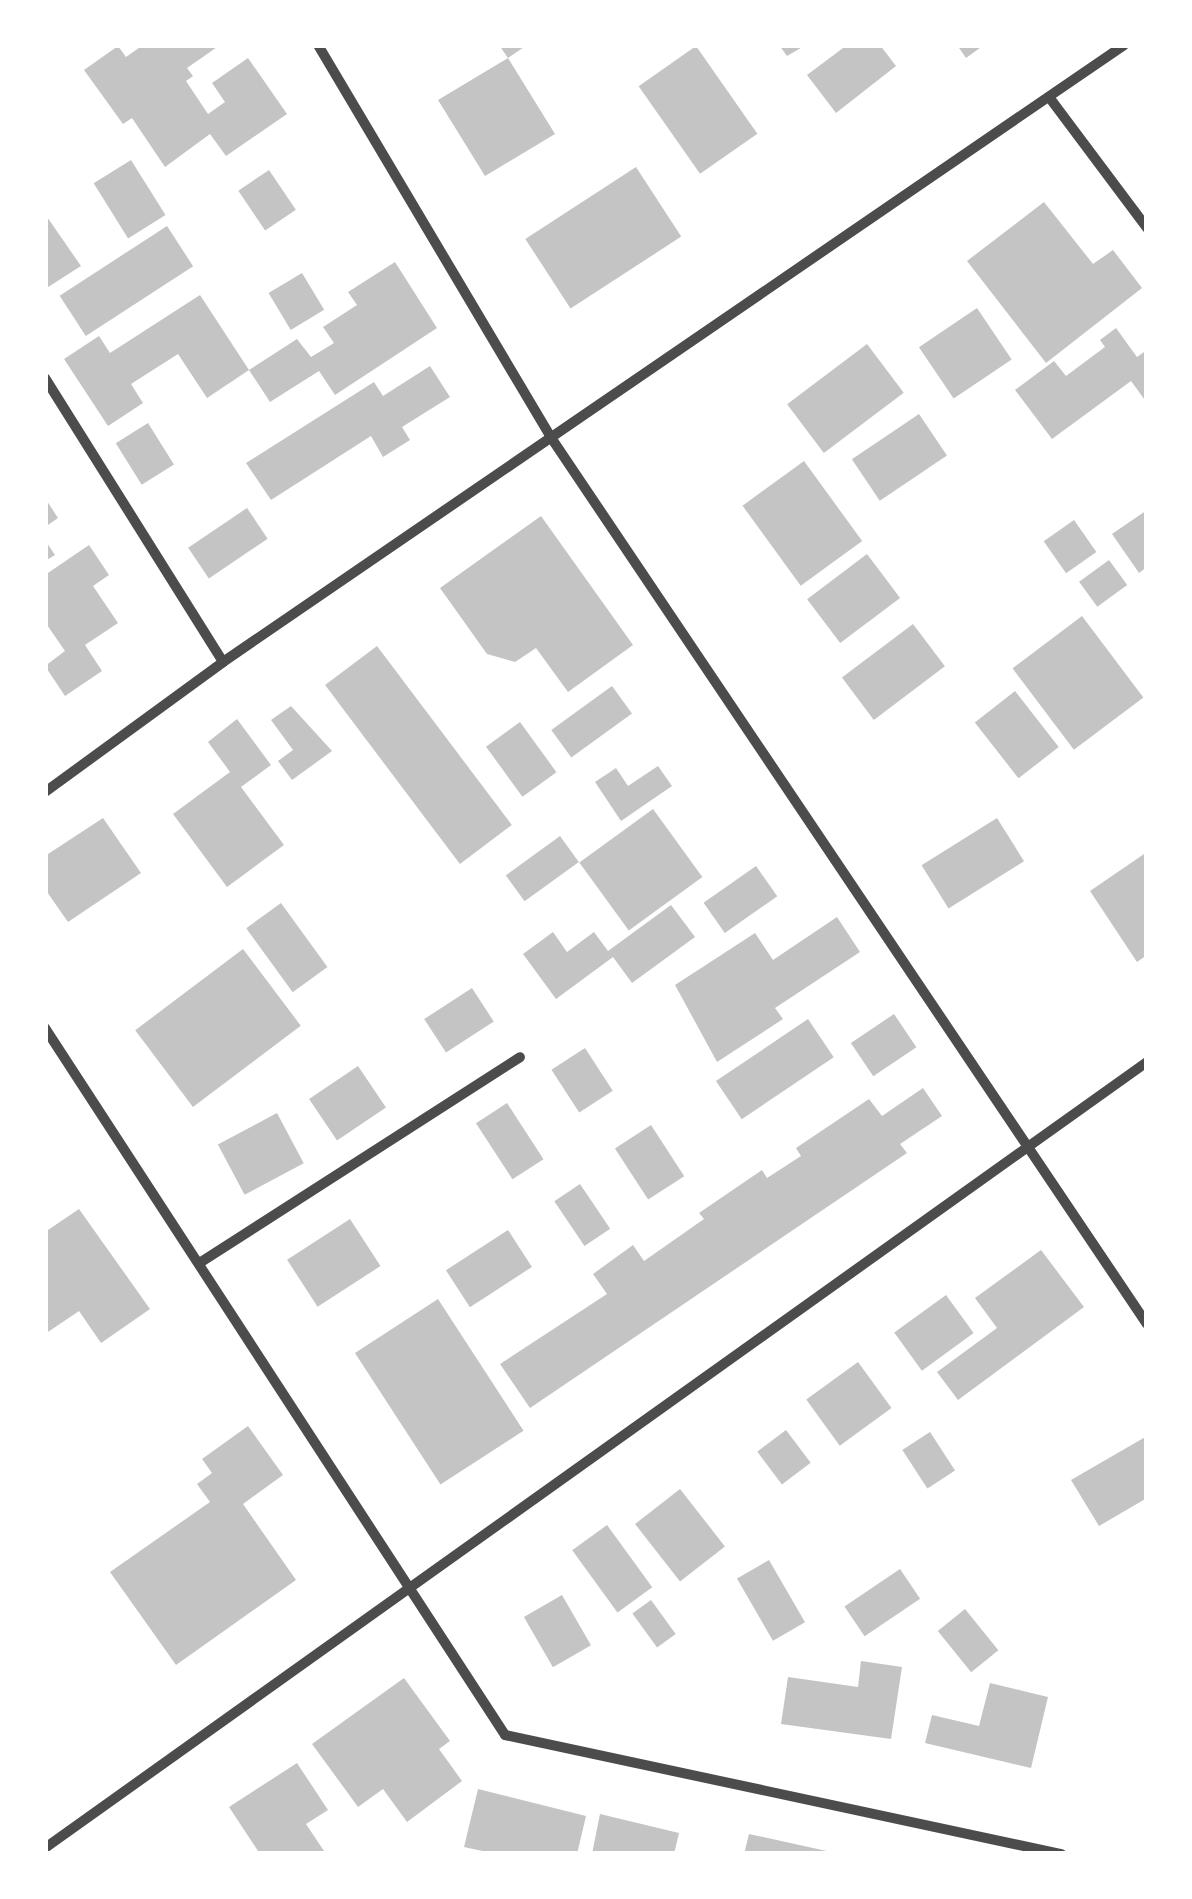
<!DOCTYPE html>
<style>
body{margin:0}
#map{position:relative;width:1192px;height:1899px;overflow:hidden;background:#fff;font-family:"Libre Baskerville",serif}
div>[style]{position:absolute}
.building>*{inset:0;background:#c4c4c4;transform-origin:0 0}
.minor>*{height:10px;margin:-5px;padding:0 5px;transform-origin:5px;border-radius:5px;background:#4c4c4c}
span{translate:-50% -50%;white-space:nowrap;text-align:center;line-height:1.15;-webkit-text-stroke:8px #fff;paint-order:stroke}
.frame{position:absolute;inset:0;border:48px solid #fff;pointer-events:none}
</style>
<div id="map">
<div class="building">
<i style="clip-path:polygon(143px 45px,220px 45px,187px 68px,193px 76px,186px 81px,208px 114px,225px 102px,212px 83px,248px 58px,287px 114px,226px 156px,210px 134px,165px 167px,132px 118px,123px 124px,84px 70px,118px 46px,126px 57px)"></i>
<i style="clip-path:polygon(499px 45px,527px 45px,508px 58px,555px 134px,485px 176px,438px 100px,508px 58px)"></i>
<i style="clip-path:polygon(779px 45px,806px 45px,787px 56px)"></i>
<i style="clip-path:polygon(847px 45px,880px 45px,896px 66px,836px 113px,807px 75px)"></i>
<i style="clip-path:polygon(957px 45px,984px 45px,966px 58px)"></i>
<i style="left:696px;top:46px;width:107px;height:70px;rotate:55deg"></i>
<i style="left:131px;top:160px;width:65px;height:44px;rotate:58deg"></i>
<i style="left:636px;top:167px;width:83px;height:132px;rotate:57deg"></i>
<i style="left:269px;top:170px;width:48px;height:37px;rotate:56deg"></i>
<i style="clip-path:polygon(1044px 202px,1093px 264px,1113px 250px,1142px 288px,1046px 363px,967px 261px)"></i>
<i style="clip-path:polygon(45px 214px,81px 266px,45px 289px)"></i>
<i style="left:167px;top:226px;width:48px;height:128px;rotate:57deg"></i>
<i style="clip-path:polygon(395px 262px,437px 328px,335px 395px,319px 371px,270px 402px,249px 370px,297px 339px,311px 357px,334px 343px,323px 327px,357px 305px,348px 292px)"></i>
<i style="left:302px;top:273px;width:43px;height:39px;rotate:59deg"></i>
<i style="clip-path:polygon(200px 295px,249px 370px,207px 398px,178px 354px,131px 384px,143px 403px,108px 426px,64px 359px,99px 336px,110px 353px)"></i>
<i style="left:977px;top:308px;width:62px;height:70px;rotate:56deg"></i>
<i style="clip-path:polygon(1116px 328px,1137px 357px,1147px 350px,1147px 403px,1131px 381px,1052px 439px,1015px 390px,1054px 361px,1066px 376px,1105px 347px,1100px 340px)"></i>
<i style="left:867px;top:344px;width:61px;height:100px;rotate:53deg"></i>
<i style="clip-path:polygon(430px 366px,450px 397px,402px 427px,410px 440px,383px 457px,371px 436px,271px 500px,246px 463px,374px 382px,383px 396px)"></i>
<i style="left:919px;top:414px;width:50px;height:81px;rotate:56deg"></i>
<i style="left:148px;top:423px;width:49px;height:38px;rotate:58deg"></i>
<i style="left:804px;top:461px;width:99px;height:76px;rotate:54deg"></i>
<i style="clip-path:polygon(45px 498px,58px 518px,45px 527px)"></i>
<i style="left:247px;top:508px;width:37px;height:71px;rotate:56deg"></i>
<i style="clip-path:polygon(1147px 510px,1147px 567px,1139px 573px,1112px 534px)"></i>
<i style="clip-path:polygon(541px 516px,633px 645px,568px 692px,536px 648px,515px 662px,487px 654px,440px 588px)"></i>
<i style="left:1074px;top:520px;width:39px;height:37px;rotate:55deg"></i>
<i style="clip-path:polygon(45px 540px,55px 555px,45px 561px)"></i>
<i style="clip-path:polygon(89px 545px,109px 575px,93px 586px,118px 623px,85px 645px,102px 671px,65px 696px,45px 666px,65px 651px,45px 622px,45px 575px)"></i>
<i style="left:867px;top:554px;width:55px;height:75px;rotate:53deg"></i>
<i style="left:1109px;top:560px;width:31px;height:37px;rotate:54deg"></i>
<i style="left:1082px;top:616px;width:102px;height:87px;rotate:53deg"></i>
<i style="left:913px;top:624px;width:53px;height:89px;rotate:53deg"></i>
<i style="left:377px;top:646px;width:224px;height:65px;rotate:53deg"></i>
<i style="left:612px;top:686px;width:34px;height:75px;rotate:54deg"></i>
<i style="left:1015px;top:691px;width:71px;height:51px;rotate:52deg"></i>
<i style="clip-path:polygon(291px 706px,332px 751px,292px 780px,278px 761px,293px 750px,271px 720px)"></i>
<i style="clip-path:polygon(237px 719px,271px 765px,241px 787px,284px 845px,227px 887px,173px 814px,230px 772px,208px 742px)"></i>
<i style="left:520px;top:722px;width:62px;height:42px;rotate:54deg"></i>
<i style="clip-path:polygon(658px 766px,672px 786px,621px 821px,595px 782px,616px 768px,628px 786px)"></i>
<i style="left:653px;top:809px;width:84px;height:91px;rotate:54deg"></i>
<i style="clip-path:polygon(103px 818px,141px 873px,68px 922px,45px 889px,45px 856px)"></i>
<i style="left:997px;top:818px;width:51px;height:89px;rotate:58deg"></i>
<i style="left:560px;top:836px;width:32px;height:67px;rotate:54deg"></i>
<i style="clip-path:polygon(1147px 852px,1147px 955px,1137px 962px,1090px 891px)"></i>
<i style="left:756px;top:866px;width:37px;height:64px;rotate:55deg"></i>
<i style="left:281px;top:903px;width:79px;height:43px;rotate:54deg"></i>
<i style="clip-path:polygon(671px 905px,695px 937px,632px 983px,613px 957px,556px 999px,523px 954px,553px 932px,567px 952px,594px 932px,608px 951px)"></i>
<i style="clip-path:polygon(837px 917px,860px 952px,775px 1008px,783px 1019px,717px 1062px,675px 985px,755px 933px,773px 960px)"></i>
<i style="left:243px;top:949px;width:96px;height:135px;rotate:53deg"></i>
<i style="left:472px;top:988px;width:40px;height:57px;rotate:57deg"></i>
<i style="left:894px;top:1014px;width:40px;height:52px;rotate:56deg"></i>
<i style="left:808px;top:1019px;width:46px;height:111px;rotate:56deg"></i>
<i style="left:585px;top:1048px;width:51px;height:40px;rotate:57deg"></i>
<i style="left:358px;top:1066px;width:50px;height:59px;rotate:56deg"></i>
<i style="clip-path:polygon(923px 1088px,942px 1116px,900px 1144px,907px 1153px,530px 1408px,500px 1364px,607px 1294px,593px 1274px,633px 1245px,644px 1261px,704px 1219px,699px 1213px,762px 1170px,767px 1178px,801px 1156px,796px 1148px,869px 1099px,882px 1116px)"></i>
<i style="left:507px;top:1103px;width:67px;height:37px;rotate:57deg"></i>
<i style="left:277px;top:1113px;width:57px;height:67px;rotate:62deg"></i>
<i style="left:651px;top:1125px;width:61px;height:43px;rotate:57deg"></i>
<i style="left:580px;top:1184px;width:54px;height:31px;rotate:56deg"></i>
<i style="clip-path:polygon(79px 1209px,150px 1309px,101px 1343px,79px 1311px,45px 1334px,45px 1232px)"></i>
<i style="left:350px;top:1219px;width:56px;height:75px;rotate:57deg"></i>
<i style="left:508px;top:1230px;width:44px;height:74px;rotate:57deg"></i>
<i style="clip-path:polygon(1041px 1250px,1084px 1307px,958px 1400px,937px 1372px,997px 1328px,975px 1298px)"></i>
<i style="left:946px;top:1295px;width:47px;height:64px;rotate:54deg"></i>
<i style="left:438px;top:1299px;width:157px;height:99px;rotate:57deg"></i>
<i style="left:858px;top:1362px;width:57px;height:64px;rotate:54deg"></i>
<i style="clip-path:polygon(248px 1426px,283px 1475px,243px 1504px,296px 1580px,176px 1665px,110px 1572px,210px 1502px,197px 1484px,212px 1473px,202px 1459px)"></i>
<i style="left:786px;top:1430px;width:41px;height:36px;rotate:53deg"></i>
<i style="left:930px;top:1432px;width:46px;height:33px;rotate:57deg"></i>
<i style="clip-path:polygon(1147px 1436px,1147px 1498px,1099px 1526px,1071px 1480px)"></i>
<i style="left:680px;top:1489px;width:73px;height:57px;rotate:52deg"></i>
<i style="left:607px;top:1525px;width:77px;height:43px;rotate:54deg"></i>
<i style="left:769px;top:1560px;width:72px;height:37px;rotate:60deg"></i>
<i style="left:900px;top:1569px;width:36px;height:67px;rotate:56deg"></i>
<i style="left:562px;top:1595px;width:58px;height:44px;rotate:60deg"></i>
<i style="left:651px;top:1600px;width:42px;height:23px;rotate:54deg"></i>
<i style="left:965px;top:1609px;width:53px;height:35px;rotate:51deg"></i>
<i style="clip-path:polygon(861px 1661px,902px 1667px,891px 1739px,781px 1724px,788px 1677px,858px 1687px)"></i>
<i style="clip-path:polygon(404px 1678px,450px 1741px,439px 1749px,462px 1781px,407px 1822px,383px 1789px,358px 1807px,312px 1744px)"></i>
<i style="clip-path:polygon(990px 1683px,1048px 1697px,1031px 1768px,925px 1743px,932px 1715px,979px 1726px)"></i>
<i style="clip-path:polygon(297px 1763px,328px 1810px,306px 1824px,324px 1851px,260px 1854px,229px 1807px)"></i>
<i style="clip-path:polygon(478px 1789px,586px 1816px,577px 1854px,496px 1854px,464px 1847px)"></i>
<i style="clip-path:polygon(600px 1814px,679px 1833px,674px 1854px,592px 1854px)"></i>
<i style="clip-path:polygon(749px 1834px,831px 1852px,831px 1854px,744px 1854px)"></i>
</div>
<div class="minor">
<i style="left:318px;top:45px;width:458px;rotate:59.3deg"></i>
<i style="left:552px;top:439px;width:1066px;rotate:56.09deg"></i>
<i style="left:1049px;top:97px;width:164px;rotate:53.2deg"></i>
<i style="left:45px;top:378px;width:335px;rotate:57.9deg"></i>
<i style="left:45px;top:792px;width:220px;rotate:-36.1deg"></i>
<i style="left:223px;top:662px;width:1092px;rotate:-34.4deg"></i>
<i style="left:45px;top:1028px;width:843px;rotate:56.95deg"></i>
<i style="left:505px;top:1735px;width:569px;rotate:12.08deg"></i>
<i style="left:201px;top:1262px;width:379px;rotate:-32.7deg"></i>
<i style="left:45px;top:1848px;width:1354px;rotate:-35.5deg"></i>
</div>
<div class="frame"></div>
</div>
